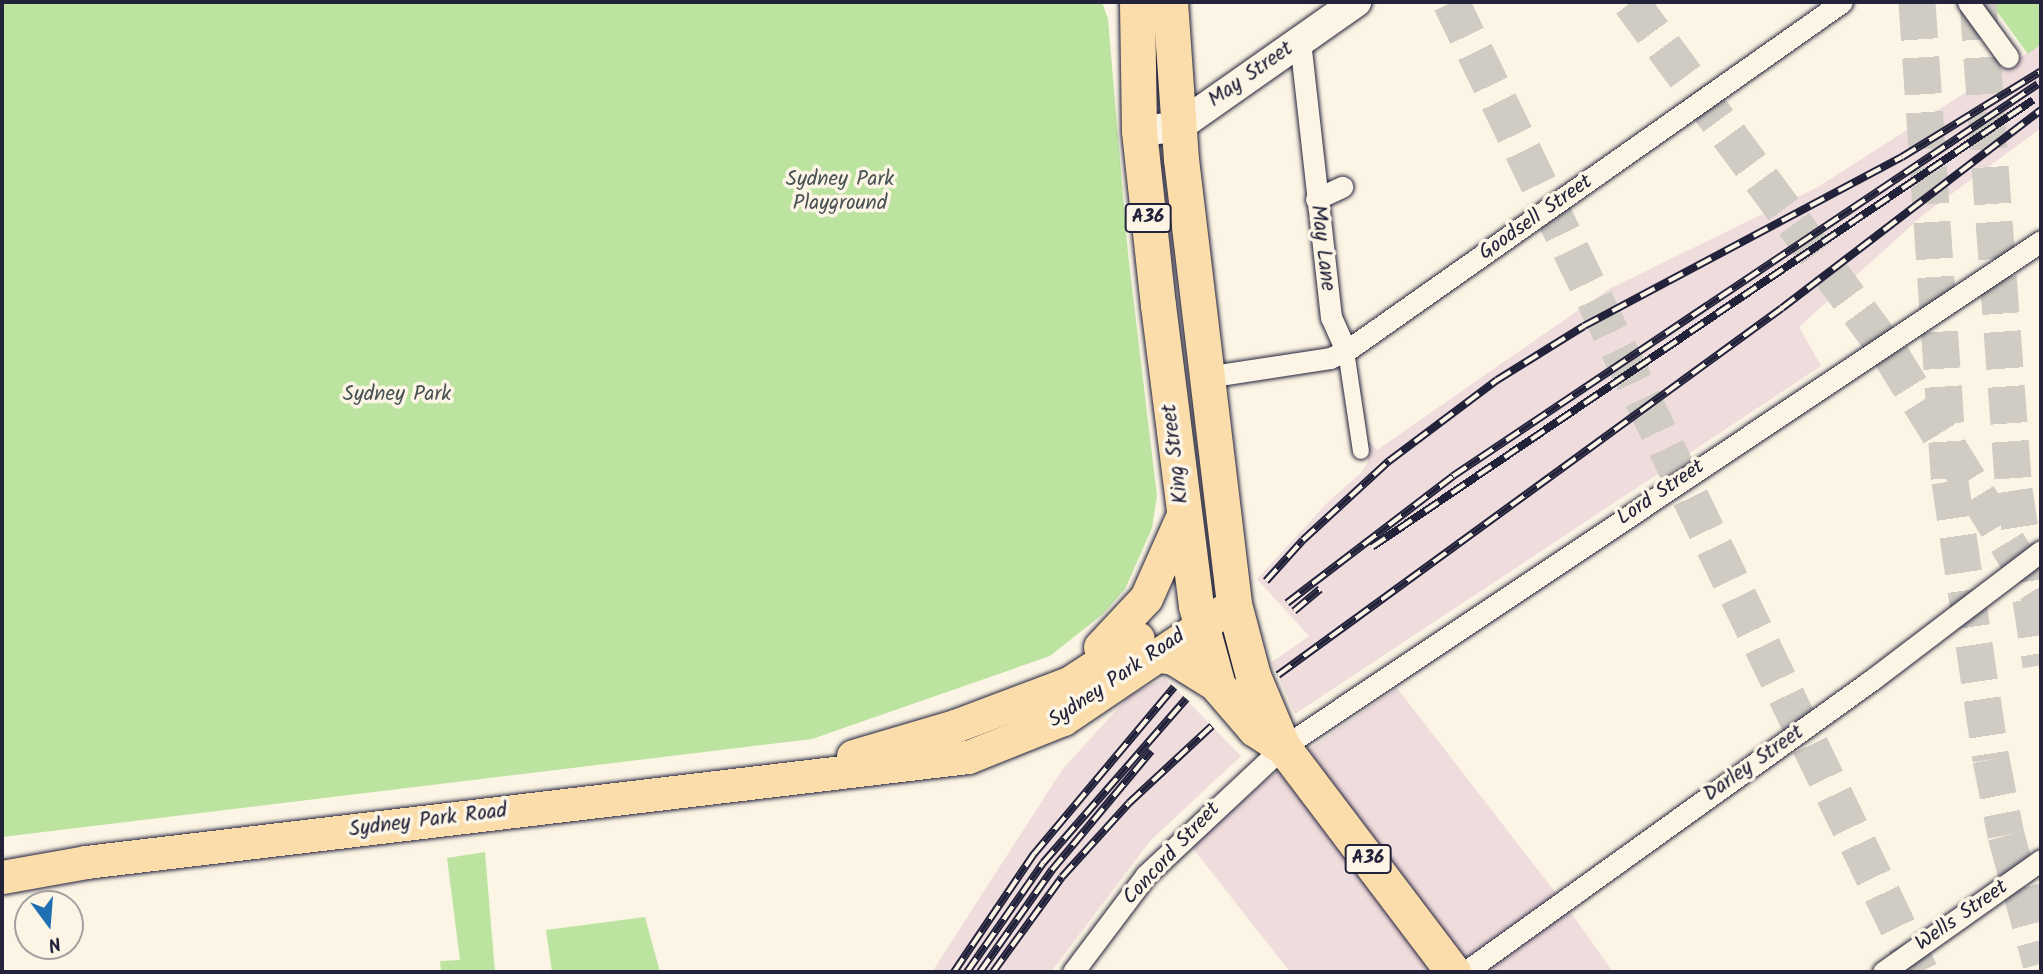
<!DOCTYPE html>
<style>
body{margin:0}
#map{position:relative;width:2043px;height:974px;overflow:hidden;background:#fcf5e5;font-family:Kalam,sans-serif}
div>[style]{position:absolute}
.built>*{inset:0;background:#efdcdc}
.green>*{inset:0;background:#bce4a0}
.motorway-tunnel>*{height:37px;margin-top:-18.5px;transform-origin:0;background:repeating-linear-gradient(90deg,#d0cbc3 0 37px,transparent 0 55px)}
.roads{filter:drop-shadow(0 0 2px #22223b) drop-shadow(0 0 2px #22223b)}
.pedestrian>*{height:16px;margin:-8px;padding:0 8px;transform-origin:8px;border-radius:8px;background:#fcf5e5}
.minor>*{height:21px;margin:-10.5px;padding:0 10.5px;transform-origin:10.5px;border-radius:10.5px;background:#fcf5e5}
.secondary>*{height:30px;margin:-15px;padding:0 15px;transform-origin:15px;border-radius:15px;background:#fcf5e5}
.primary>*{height:33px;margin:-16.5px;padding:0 16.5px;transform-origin:16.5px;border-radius:16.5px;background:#fbddab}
.trunk>*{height:35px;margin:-17.5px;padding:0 17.5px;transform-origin:17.5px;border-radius:17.5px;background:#fbddab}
.rail>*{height:8px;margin-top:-4px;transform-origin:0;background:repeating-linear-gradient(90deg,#fcf5e5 0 16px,#22223b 0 32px);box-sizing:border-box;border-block:2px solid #22223b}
span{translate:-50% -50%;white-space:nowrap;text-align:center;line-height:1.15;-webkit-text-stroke:7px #fcf5e5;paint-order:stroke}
.shield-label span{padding:2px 5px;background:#fcf5e5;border:2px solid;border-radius:5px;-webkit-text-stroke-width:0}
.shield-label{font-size:19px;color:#22223b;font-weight:700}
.street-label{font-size:21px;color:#22223b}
.park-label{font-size:21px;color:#485254}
.frame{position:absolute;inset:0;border:4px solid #22223b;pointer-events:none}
.north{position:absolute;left:14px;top:890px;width:70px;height:70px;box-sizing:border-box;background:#fcf5e5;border:2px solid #a5a1a1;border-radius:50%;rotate:164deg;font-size:19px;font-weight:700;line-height:28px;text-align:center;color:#22223b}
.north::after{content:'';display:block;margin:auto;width:24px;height:32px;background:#1f6fb2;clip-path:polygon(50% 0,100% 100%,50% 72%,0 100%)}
</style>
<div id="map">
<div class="built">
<i style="clip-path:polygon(2041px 44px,2041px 128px,1923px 215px,1799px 327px,1821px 366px,1295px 714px,1272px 662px,1309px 636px,1257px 579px,1328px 502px,1361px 473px,1368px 462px,1366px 438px,1377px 450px,1609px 289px,1818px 187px)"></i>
<i style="clip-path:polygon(1165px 678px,1241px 756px,1150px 841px,1051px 972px,932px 972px,1062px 770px,1130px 695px)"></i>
<i style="clip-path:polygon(1397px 688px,1569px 910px,1613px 972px,1290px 972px,1191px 846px,1271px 776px)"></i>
</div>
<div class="green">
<i style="clip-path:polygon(2px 2px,1102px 2px,1108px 19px,1128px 254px,1157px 496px,1152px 528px,1125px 589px,1103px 614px,1050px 656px,812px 739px,2px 837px)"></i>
<i style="clip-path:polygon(1990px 2px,2041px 2px,2041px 44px,2028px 54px)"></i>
<i style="clip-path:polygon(485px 852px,495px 972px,441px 972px,440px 961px,460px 960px,447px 858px)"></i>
<i style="clip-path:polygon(645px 917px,660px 972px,552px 972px,546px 930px)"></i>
</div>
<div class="motorway-tunnel">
<i style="left:1451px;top:2px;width:1077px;rotate:64.2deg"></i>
<i style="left:1631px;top:2px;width:438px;rotate:53.6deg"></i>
<i style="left:1891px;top:355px;width:285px;rotate:58.2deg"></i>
<i style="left:1917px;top:2px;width:480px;rotate:86.1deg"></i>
<i style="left:1950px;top:481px;width:281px;rotate:81.6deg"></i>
<i style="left:1991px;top:759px;width:77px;rotate:78.8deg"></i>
<i style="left:2006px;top:835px;width:133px;rotate:74.7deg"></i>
<i style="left:1978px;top:2px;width:489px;rotate:85.8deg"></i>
<i style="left:2014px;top:490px;width:177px;rotate:81.2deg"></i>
</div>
<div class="roads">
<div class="pedestrian">
<i style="left:1346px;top:351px;width:101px;rotate:81.5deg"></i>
</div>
<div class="minor">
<i style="left:1968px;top:2px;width:68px;rotate:54deg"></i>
<i style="left:1300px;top:41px;width:278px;rotate:83.6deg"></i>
<i style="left:1331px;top:317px;width:37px;rotate:66deg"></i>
<i style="left:1316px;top:199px;width:29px;rotate:-25deg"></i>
<i style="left:1206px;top:377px;width:125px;rotate:-8.7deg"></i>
<i style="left:1330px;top:358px;width:17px;rotate:-24deg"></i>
<i style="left:1346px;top:351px;width:606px;rotate:-35.13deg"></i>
<i style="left:1073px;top:972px;width:121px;rotate:-53deg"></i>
<i style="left:1146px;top:875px;width:187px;rotate:-43.1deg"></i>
<i style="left:1283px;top:747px;width:911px;rotate:-33.72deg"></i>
<i style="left:1465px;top:972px;width:502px;rotate:-35.68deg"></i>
<i style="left:1873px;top:679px;width:211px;rotate:-37.3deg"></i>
<i style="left:1883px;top:972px;width:194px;rotate:-35.3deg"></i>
</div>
<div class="secondary">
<i style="left:1139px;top:131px;width:39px;rotate:-6deg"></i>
<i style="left:1178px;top:127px;width:218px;rotate:-35.1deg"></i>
</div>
<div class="primary">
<i style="left:1100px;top:647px;width:67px;rotate:-46.8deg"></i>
<i style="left:1146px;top:598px;width:91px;rotate:-66deg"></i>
<i style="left:1154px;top:655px;width:19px;rotate:9deg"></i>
<i style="left:1173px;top:658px;width:53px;rotate:31.9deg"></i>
<i style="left:853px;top:756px;width:106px;rotate:-16.4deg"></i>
<i style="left:955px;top:726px;width:122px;rotate:-20.7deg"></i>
<i style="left:1069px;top:683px;width:82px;rotate:-33.1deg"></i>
<i style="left:2px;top:877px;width:85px;rotate:-10.1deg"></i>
<i style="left:86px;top:862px;width:888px;rotate:-6.79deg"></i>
<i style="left:968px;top:757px;width:102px;rotate:-21.8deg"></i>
<i style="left:1063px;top:719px;width:193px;rotate:-34deg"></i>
</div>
<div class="trunk">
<i style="left:1137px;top:2px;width:129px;rotate:89.1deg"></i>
<i style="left:1139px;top:131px;width:175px;rotate:83.8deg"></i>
<i style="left:1158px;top:305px;width:303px;rotate:82.8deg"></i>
<i style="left:1196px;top:606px;width:83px;rotate:74.6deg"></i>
<i style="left:1218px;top:686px;width:57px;rotate:49.3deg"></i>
<i style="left:1255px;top:729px;width:33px;rotate:33deg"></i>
<i style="left:1283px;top:747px;width:282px;rotate:52.9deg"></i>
<i style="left:1170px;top:2px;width:157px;rotate:86deg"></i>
<i style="left:1181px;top:159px;width:448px;rotate:83.2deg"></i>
<i style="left:1234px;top:604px;width:74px;rotate:75.2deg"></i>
<i style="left:1253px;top:676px;width:77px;rotate:67.1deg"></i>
</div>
</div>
<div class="rail">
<i style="left:1372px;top:547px;width:798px;rotate:-34.07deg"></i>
<i style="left:1266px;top:581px;width:55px;rotate:-47.9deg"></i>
<i style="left:1303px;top:540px;width:117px;rotate:-42.6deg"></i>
<i style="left:1389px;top:461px;width:135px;rotate:-36.9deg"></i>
<i style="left:1497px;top:380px;width:102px;rotate:-31.8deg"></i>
<i style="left:1584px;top:326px;width:360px;rotate:-28deg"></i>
<i style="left:1902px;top:157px;width:163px;rotate:-31.7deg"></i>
<i style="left:1287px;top:603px;width:209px;rotate:-37.4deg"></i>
<i style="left:1453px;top:476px;width:704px;rotate:-33.83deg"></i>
<i style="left:1294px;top:611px;width:34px;rotate:-40deg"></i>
<i style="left:1278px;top:675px;width:623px;rotate:-36.06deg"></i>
<i style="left:1782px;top:308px;width:326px;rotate:-37.4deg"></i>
<i style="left:954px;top:972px;width:143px;rotate:-55.9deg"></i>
<i style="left:1034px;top:854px;width:218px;rotate:-50deg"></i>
<i style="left:967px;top:972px;width:133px;rotate:-55.1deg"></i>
<i style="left:1043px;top:863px;width:218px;rotate:-48.9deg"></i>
<i style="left:980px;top:972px;width:125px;rotate:-54.8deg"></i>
<i style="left:1052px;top:870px;width:155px;rotate:-50.2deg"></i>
<i style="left:993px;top:972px;width:117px;rotate:-54deg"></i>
<i style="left:1062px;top:877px;width:100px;rotate:-47.8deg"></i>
<i style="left:1129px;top:803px;width:113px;rotate:-42.9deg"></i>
</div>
<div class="shield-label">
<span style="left:1148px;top:218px">A36</span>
<span style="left:1368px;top:859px">A36</span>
</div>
<div class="street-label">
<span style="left:1251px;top:75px;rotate:-35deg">May Street</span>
<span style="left:1536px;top:218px;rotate:-35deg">Goodsell Street</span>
<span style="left:1322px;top:248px;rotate:83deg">May Lane</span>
<span style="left:1176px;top:454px;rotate:-97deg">King Street</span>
<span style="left:1661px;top:493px;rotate:-34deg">Lord Street</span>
<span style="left:1117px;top:679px;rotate:-34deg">Sydney Park Road</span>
<span style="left:1754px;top:764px;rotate:-35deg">Darley Street</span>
<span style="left:428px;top:821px;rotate:-7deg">Sydney Park Road</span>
<span style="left:1172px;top:854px;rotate:-47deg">Concord Street</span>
<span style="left:1962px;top:916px;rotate:-35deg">Wells Street</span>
</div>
<div class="park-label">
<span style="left:840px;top:192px">Sydney Park<br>Playground</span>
<span style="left:397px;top:395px">Sydney Park</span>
</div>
<div class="frame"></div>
<div class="north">N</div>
</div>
